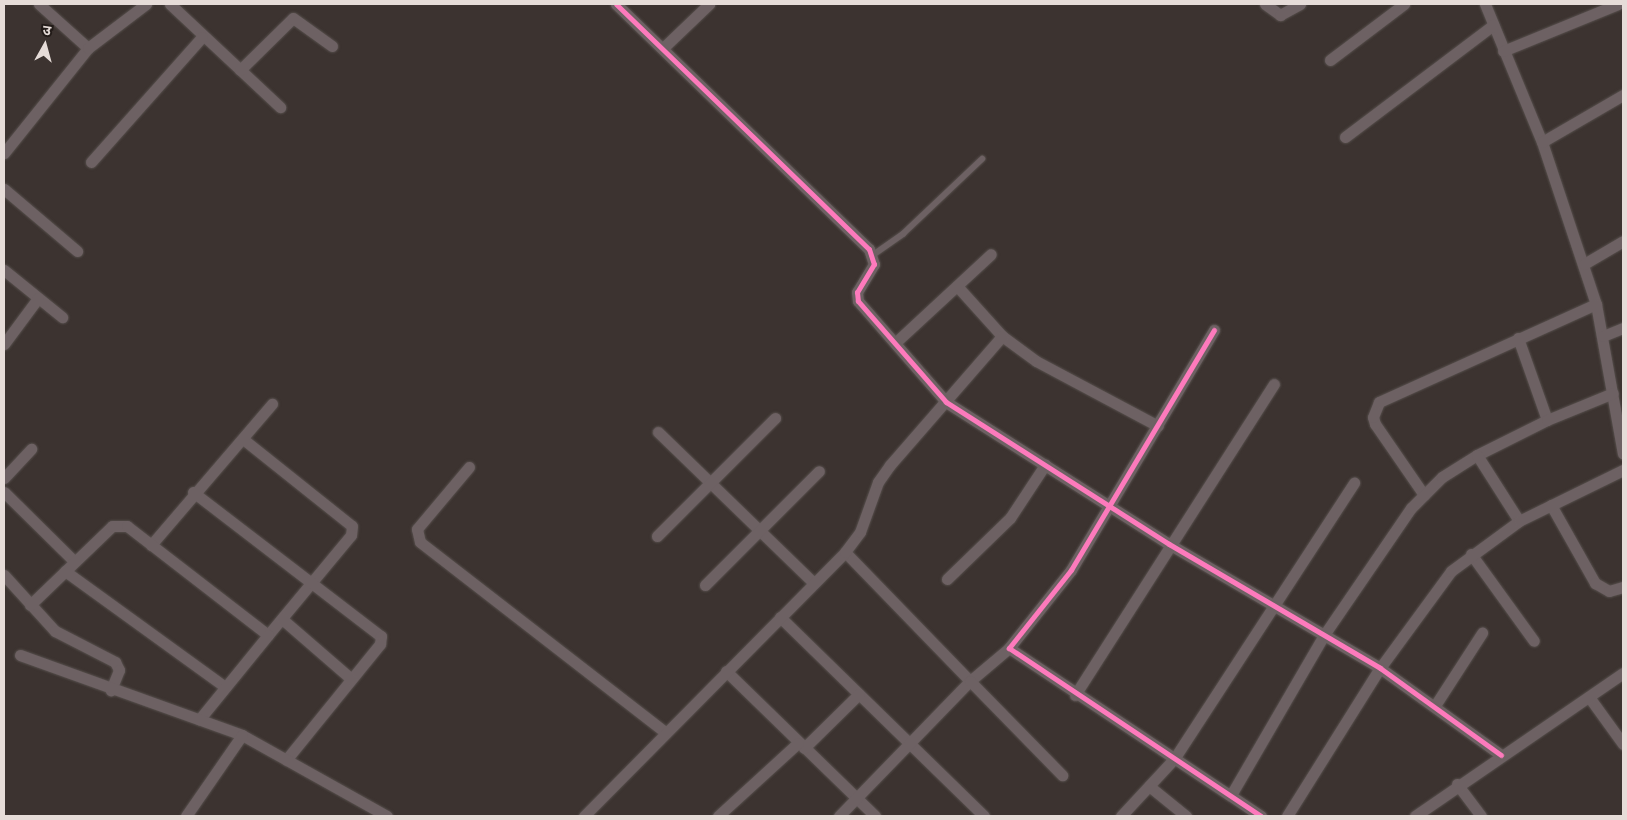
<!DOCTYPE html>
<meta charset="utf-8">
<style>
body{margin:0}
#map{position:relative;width:1627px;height:820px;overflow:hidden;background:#3c3330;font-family:Manrope,"Noto Sans Devanagari",sans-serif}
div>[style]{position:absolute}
.roads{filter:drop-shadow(0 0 1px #564f4c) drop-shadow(0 0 1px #564f4c)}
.service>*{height:5.5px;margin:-2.75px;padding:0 2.75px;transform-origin:2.75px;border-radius:2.75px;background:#6d6163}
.minor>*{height:11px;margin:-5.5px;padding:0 5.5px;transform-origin:5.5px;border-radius:5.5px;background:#6d6163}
.cycleway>*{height:5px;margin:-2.5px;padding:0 2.5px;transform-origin:2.5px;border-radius:2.5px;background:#fd7abc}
span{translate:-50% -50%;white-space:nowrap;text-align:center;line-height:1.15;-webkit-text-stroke:4.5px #221b18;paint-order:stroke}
.frame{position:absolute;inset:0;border:5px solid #e6dcd8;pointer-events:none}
.north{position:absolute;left:20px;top:20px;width:50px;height:50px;-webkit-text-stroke:4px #221b18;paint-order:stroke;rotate:7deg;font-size:14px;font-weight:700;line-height:20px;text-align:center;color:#e6dcd8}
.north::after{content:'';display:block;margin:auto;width:18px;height:22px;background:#e6dcd8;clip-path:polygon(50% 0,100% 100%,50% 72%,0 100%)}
</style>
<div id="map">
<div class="roads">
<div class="service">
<i style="left:873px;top:255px;width:37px;rotate:-35deg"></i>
<i style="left:903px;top:234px;width:109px;rotate:-43.5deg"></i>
</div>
<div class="minor">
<i style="left:39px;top:4px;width:66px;rotate:41.9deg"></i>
<i style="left:170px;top:4px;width:151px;rotate:43.1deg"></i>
<i style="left:616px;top:4px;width:352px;rotate:44.1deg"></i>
<i style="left:869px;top:249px;width:16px;rotate:72deg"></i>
<i style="left:874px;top:264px;width:33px;rotate:121deg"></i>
<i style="left:857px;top:292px;width:9px;rotate:84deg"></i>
<i style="left:858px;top:301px;width:134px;rotate:48.9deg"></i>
<i style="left:946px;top:402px;width:264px;rotate:32.5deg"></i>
<i style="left:1169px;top:544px;width:245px;rotate:30.4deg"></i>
<i style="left:1380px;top:668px;width:149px;rotate:35.7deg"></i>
<i style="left:1265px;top:4px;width:19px;rotate:36deg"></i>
<i style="left:1280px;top:15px;width:23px;rotate:-29deg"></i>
<i style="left:1485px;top:4px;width:149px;rotate:67.6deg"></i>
<i style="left:1542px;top:142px;width:171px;rotate:71.6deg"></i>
<i style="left:1596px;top:304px;width:152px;rotate:79.8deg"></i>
<i style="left:663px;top:48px;width:64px;rotate:-43.7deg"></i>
<i style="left:1503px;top:51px;width:124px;rotate:-22.2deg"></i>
<i style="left:1330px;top:60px;width:93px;rotate:-37.1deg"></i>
<i style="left:240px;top:70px;width:74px;rotate:-44.5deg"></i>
<i style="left:293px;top:18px;width:48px;rotate:35.7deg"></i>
<i style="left:1345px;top:137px;width:186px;rotate:-37.1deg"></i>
<i style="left:1542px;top:142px;width:94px;rotate:-30.1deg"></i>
<i style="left:4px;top:153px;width:134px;rotate:-51.3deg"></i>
<i style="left:88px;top:48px;width:73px;rotate:-37.2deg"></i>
<i style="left:91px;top:162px;width:167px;rotate:-48.4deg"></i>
<i style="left:4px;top:189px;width:96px;rotate:40.3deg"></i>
<i style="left:1584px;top:264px;width:45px;rotate:-30.5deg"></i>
<i style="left:4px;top:270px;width:75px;rotate:39deg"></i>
<i style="left:957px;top:286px;width:67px;rotate:48deg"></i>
<i style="left:1002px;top:336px;width:42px;rotate:36.3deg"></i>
<i style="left:1036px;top:361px;width:138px;rotate:28deg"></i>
<i style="left:1214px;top:330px;width:279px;rotate:120.8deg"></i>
<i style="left:1071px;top:570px;width:100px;rotate:128.5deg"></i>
<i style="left:1009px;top:648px;width:303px;rotate:33.7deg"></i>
<i style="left:1603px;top:336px;width:22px;rotate:-22deg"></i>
<i style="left:1518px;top:338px;width:87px;rotate:70.5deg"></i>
<i style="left:896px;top:342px;width:129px;rotate:-42.8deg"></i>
<i style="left:4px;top:344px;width:57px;rotate:-53.5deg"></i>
<i style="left:658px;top:432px;width:217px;rotate:44.1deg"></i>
<i style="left:243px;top:439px;width:139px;rotate:38.6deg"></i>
<i style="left:352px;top:526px;width:9px;rotate:96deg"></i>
<i style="left:351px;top:535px;width:130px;rotate:129.7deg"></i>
<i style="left:1477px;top:455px;width:78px;rotate:-26.6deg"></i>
<i style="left:1547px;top:420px;width:71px;rotate:-22.2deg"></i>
<i style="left:469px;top:467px;width:81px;rotate:130deg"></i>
<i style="left:417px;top:529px;width:13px;rotate:77deg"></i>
<i style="left:420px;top:542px;width:311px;rotate:37.8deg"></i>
<i style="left:4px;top:478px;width:40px;rotate:-47deg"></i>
<i style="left:4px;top:492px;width:98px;rotate:44.6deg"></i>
<i style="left:193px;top:492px;width:237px;rotate:37.5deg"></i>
<i style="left:381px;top:636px;width:8px;rotate:97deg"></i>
<i style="left:380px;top:644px;width:149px;rotate:129deg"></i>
<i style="left:1424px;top:495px;width:86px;rotate:-124.6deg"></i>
<i style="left:1375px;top:424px;width:7px;rotate:-106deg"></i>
<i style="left:1373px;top:417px;width:16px;rotate:-68deg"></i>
<i style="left:1379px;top:402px;width:238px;rotate:-24.3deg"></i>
<i style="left:1551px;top:505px;width:90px;rotate:60.6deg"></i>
<i style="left:1595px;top:583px;width:16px;rotate:30deg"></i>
<i style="left:1609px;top:591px;width:15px;rotate:-16deg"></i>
<i style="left:657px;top:536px;width:167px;rotate:-45deg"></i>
<i style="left:151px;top:545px;width:186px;rotate:-49.4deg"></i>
<i style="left:845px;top:552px;width:180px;rotate:45.9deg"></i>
<i style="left:970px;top:681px;width:51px;rotate:-40.2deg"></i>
<i style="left:1471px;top:554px;width:107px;rotate:54.1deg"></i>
<i style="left:65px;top:571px;width:198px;rotate:35.9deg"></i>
<i style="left:4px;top:575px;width:76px;rotate:47.7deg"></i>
<i style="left:55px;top:631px;width:68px;rotate:27.3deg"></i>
<i style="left:115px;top:662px;width:9px;rotate:63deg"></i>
<i style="left:119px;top:670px;width:22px;rotate:112deg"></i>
<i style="left:947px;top:579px;width:88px;rotate:-44.1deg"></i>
<i style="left:1010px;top:518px;width:64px;rotate:-56.6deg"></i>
<i style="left:705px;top:585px;width:161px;rotate:-45deg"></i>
<i style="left:30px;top:605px;width:114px;rotate:-43.9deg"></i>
<i style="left:112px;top:526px;width:15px"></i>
<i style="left:127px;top:526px;width:178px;rotate:37.7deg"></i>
<i style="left:268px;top:635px;width:109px;rotate:129.1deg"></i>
<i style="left:780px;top:617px;width:285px;rotate:44.3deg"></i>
<i style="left:282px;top:619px;width:90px;rotate:40.9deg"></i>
<i style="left:20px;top:655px;width:236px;rotate:19.8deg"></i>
<i style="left:242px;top:735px;width:166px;rotate:29.2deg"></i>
<i style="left:726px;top:671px;width:208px;rotate:44.2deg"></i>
<i style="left:1075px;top:695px;width:369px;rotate:-57.4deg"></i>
<i style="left:1589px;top:697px;width:58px;rotate:54.1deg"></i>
<i style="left:1436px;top:704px;width:85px;rotate:-57.1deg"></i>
<i style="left:804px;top:748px;width:77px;rotate:-44.5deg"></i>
<i style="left:1457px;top:784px;width:40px;rotate:53deg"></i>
<i style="left:1149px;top:786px;width:48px;rotate:39deg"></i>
<i style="left:1231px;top:795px;width:185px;rotate:-59.8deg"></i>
<i style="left:1324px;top:635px;width:154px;rotate:-55.6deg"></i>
<i style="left:1411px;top:508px;width:44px;rotate:-45deg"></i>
<i style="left:1442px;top:477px;width:41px;rotate:-32.2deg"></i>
<i style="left:1477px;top:455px;width:78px;rotate:57.5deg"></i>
<i style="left:186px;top:816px;width:98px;rotate:-55.3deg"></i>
<i style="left:584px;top:816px;width:371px;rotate:-45.3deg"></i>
<i style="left:845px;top:552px;width:25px;rotate:-53deg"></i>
<i style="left:860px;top:532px;width:53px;rotate:-70.2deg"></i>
<i style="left:878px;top:482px;width:21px;rotate:-55deg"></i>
<i style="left:890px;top:465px;width:171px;rotate:-49deg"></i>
<i style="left:718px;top:816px;width:108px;rotate:-42.4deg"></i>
<i style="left:839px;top:816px;width:188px;rotate:-45.9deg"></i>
<i style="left:970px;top:681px;width:132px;rotate:45.6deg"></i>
<i style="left:1121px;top:816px;width:78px;rotate:-47.1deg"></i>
<i style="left:1174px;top:759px;width:330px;rotate:-56.9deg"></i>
<i style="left:1287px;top:816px;width:175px;rotate:-57.9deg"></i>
<i style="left:1380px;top:668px;width:120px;rotate:-53.8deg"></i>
<i style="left:1451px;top:571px;width:84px;rotate:-36.3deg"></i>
<i style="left:1519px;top:521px;width:116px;rotate:-26.1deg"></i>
<i style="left:1415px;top:816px;width:252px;rotate:-34.5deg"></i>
</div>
</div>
<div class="cycleway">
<i style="left:616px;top:4px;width:352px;rotate:44.1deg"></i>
<i style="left:869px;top:249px;width:16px;rotate:72deg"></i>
<i style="left:874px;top:264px;width:33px;rotate:121deg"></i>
<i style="left:857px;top:292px;width:9px;rotate:84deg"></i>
<i style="left:858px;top:301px;width:134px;rotate:48.9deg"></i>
<i style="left:946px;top:402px;width:264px;rotate:32.5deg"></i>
<i style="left:1169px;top:544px;width:245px;rotate:30.4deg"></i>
<i style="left:1380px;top:668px;width:149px;rotate:35.7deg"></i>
<i style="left:1214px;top:330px;width:279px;rotate:120.8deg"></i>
<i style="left:1071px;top:570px;width:100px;rotate:128.5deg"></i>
<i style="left:1009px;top:648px;width:303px;rotate:33.7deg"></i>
</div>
<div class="frame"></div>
<div class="north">उ</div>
</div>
